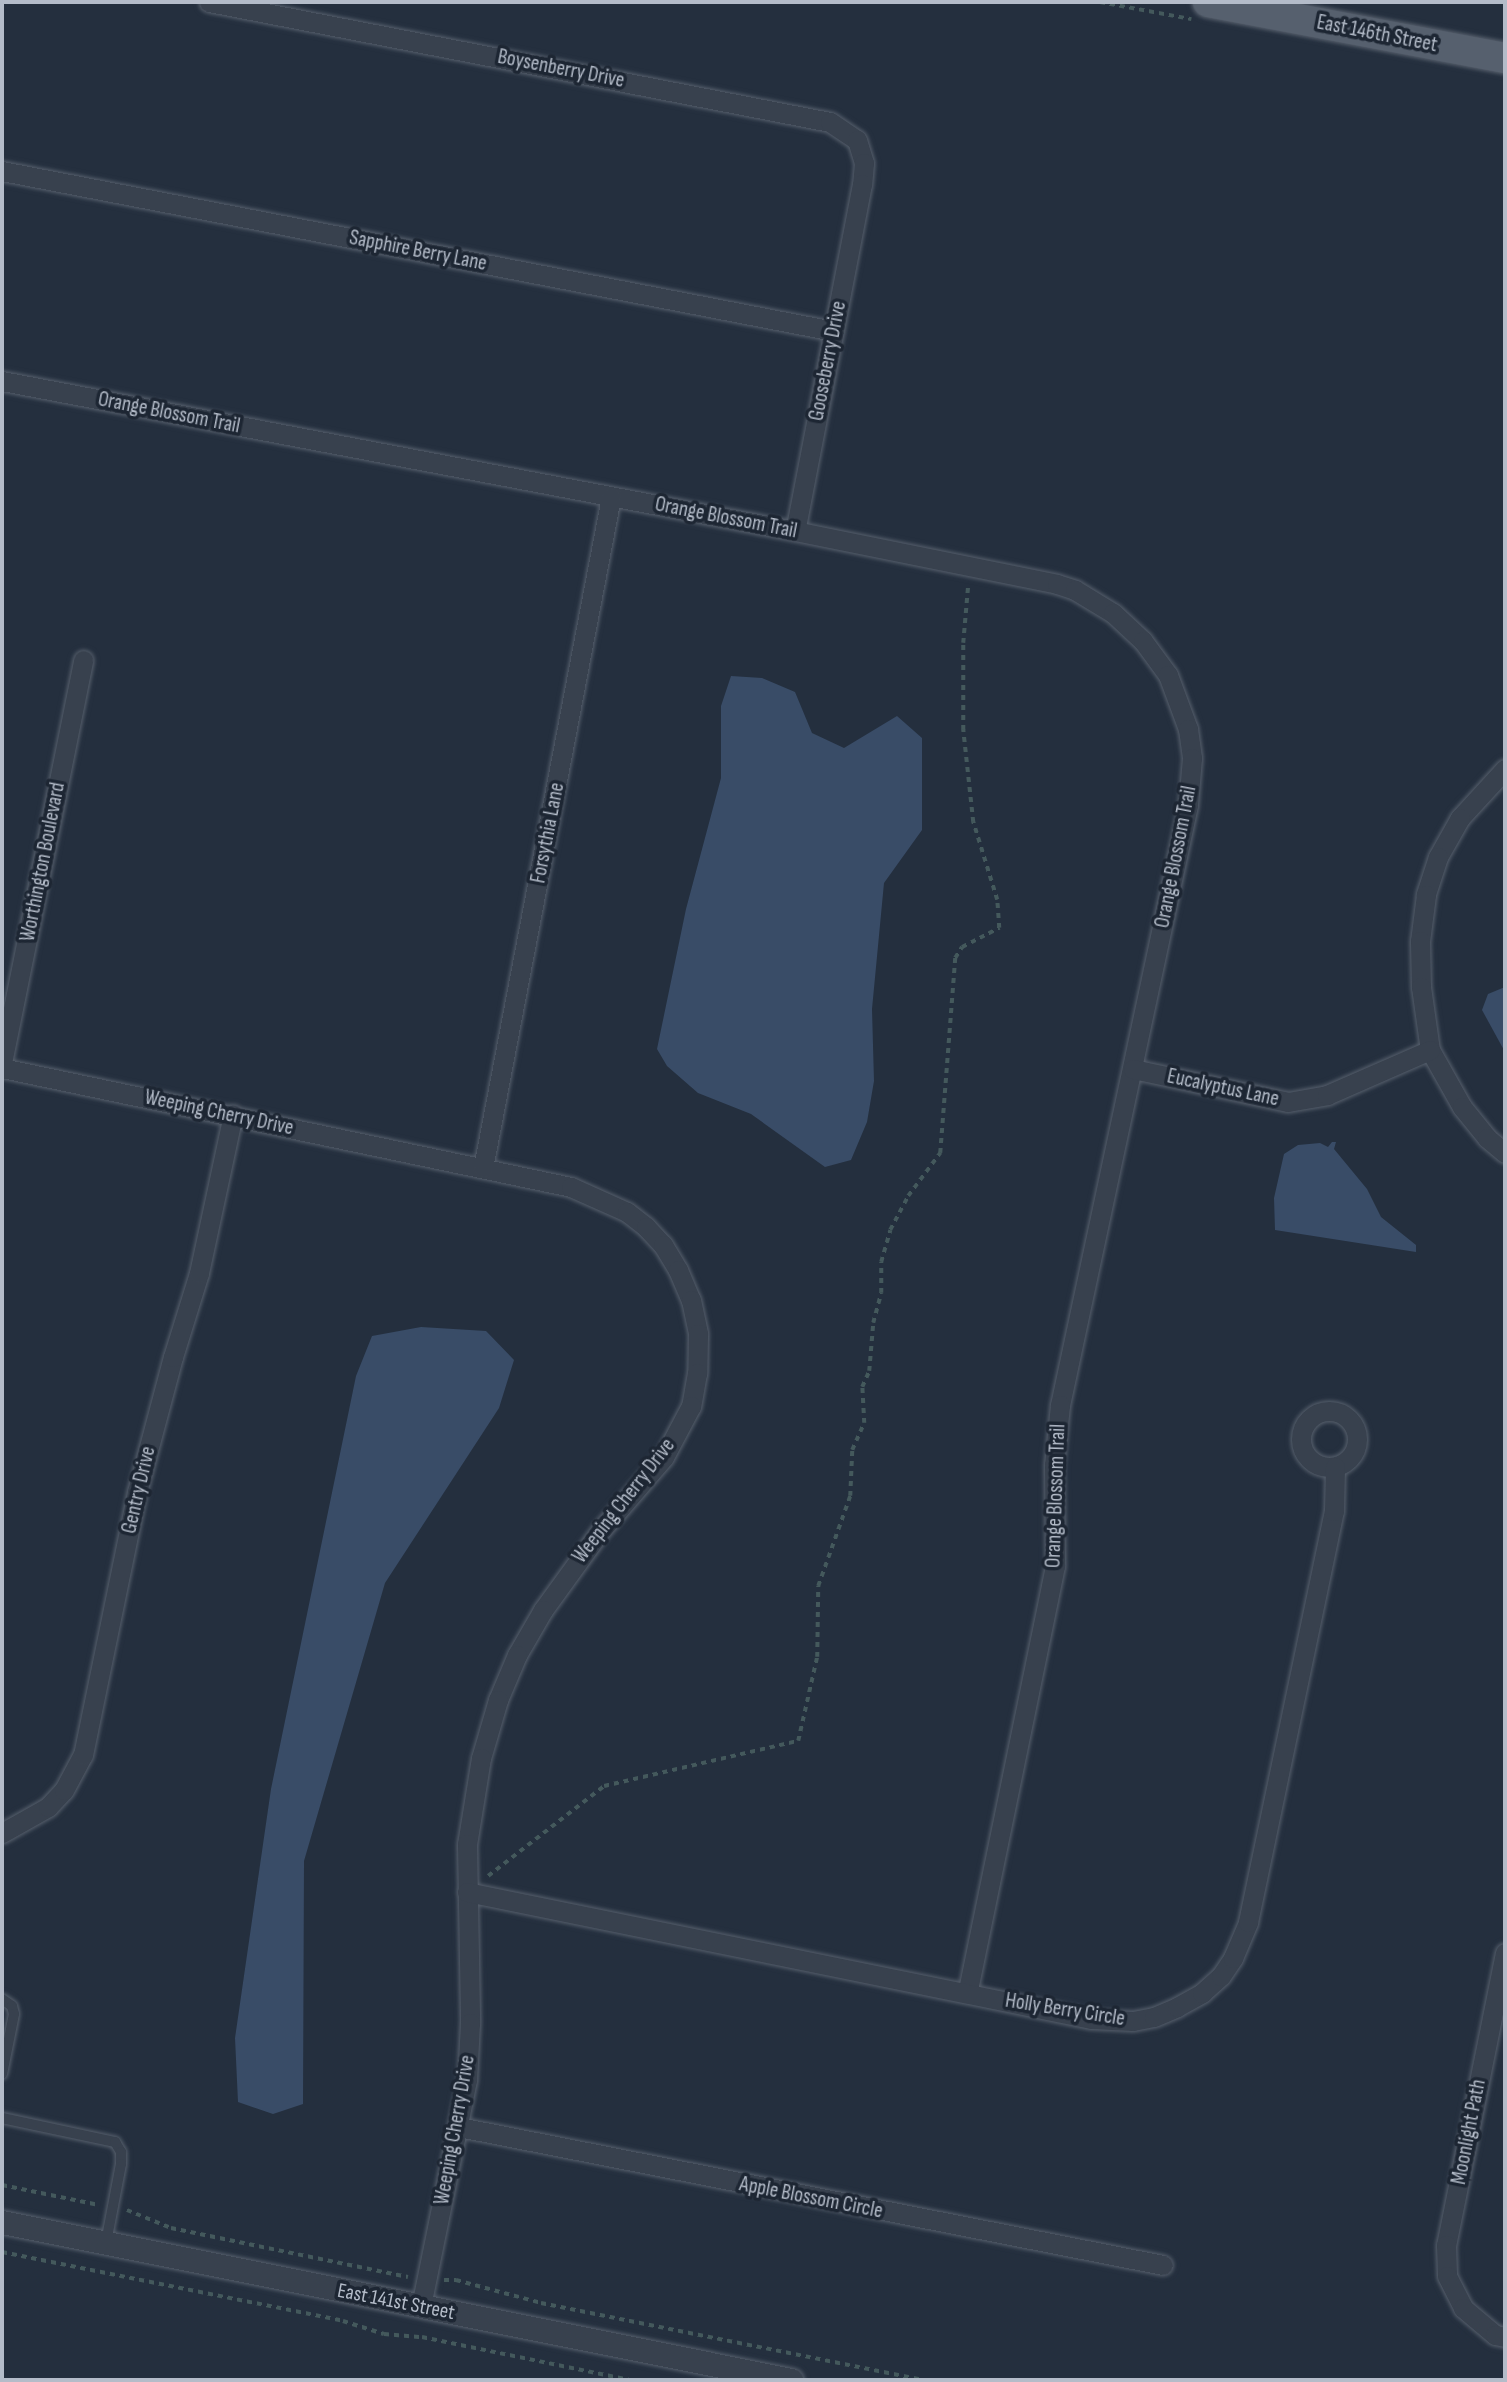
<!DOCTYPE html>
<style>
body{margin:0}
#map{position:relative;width:1507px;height:2382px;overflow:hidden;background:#242f3e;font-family:"Sofia Sans Condensed",sans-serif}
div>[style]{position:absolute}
.water>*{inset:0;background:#394c67}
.path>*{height:3.5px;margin-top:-1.75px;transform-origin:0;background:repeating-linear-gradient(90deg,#44595c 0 5px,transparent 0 10px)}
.roads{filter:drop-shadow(0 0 2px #565f6c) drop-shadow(0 0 2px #565f6c)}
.service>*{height:10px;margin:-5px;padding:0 5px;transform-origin:5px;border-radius:5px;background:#38414e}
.minor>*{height:19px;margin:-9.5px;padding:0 9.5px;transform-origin:9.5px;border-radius:9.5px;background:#38414e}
.minor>.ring{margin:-9.5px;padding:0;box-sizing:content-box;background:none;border:19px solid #38414e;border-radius:50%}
.tertiary>*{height:23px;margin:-11.5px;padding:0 11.5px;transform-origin:11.5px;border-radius:11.5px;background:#38414e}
.primary>*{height:30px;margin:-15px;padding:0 15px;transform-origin:15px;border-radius:15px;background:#56606e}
span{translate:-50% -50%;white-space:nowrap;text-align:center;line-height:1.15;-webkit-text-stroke:7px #1d2633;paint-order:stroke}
.street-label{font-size:21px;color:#b4bcc9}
.frame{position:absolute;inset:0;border:4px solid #b4bcc9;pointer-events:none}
</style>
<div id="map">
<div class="water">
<i style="clip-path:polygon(731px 676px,762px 678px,795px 692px,812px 733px,844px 748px,897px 716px,922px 738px,922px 830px,884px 883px,872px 1009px,874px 1081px,867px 1122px,851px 1160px,825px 1167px,751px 1114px,698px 1093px,667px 1066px,657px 1049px,686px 909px,721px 778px,721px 706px)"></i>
<i style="clip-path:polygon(1505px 987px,1505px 1052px,1482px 1010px,1488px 994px)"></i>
<i style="clip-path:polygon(1332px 1142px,1336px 1142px,1334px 1149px,1367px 1189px,1381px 1217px,1416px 1245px,1416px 1252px,1275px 1230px,1274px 1198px,1284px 1154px,1298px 1145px,1320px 1143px,1328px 1147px)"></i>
<i style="clip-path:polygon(421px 1327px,486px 1331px,514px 1360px,499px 1408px,385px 1583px,304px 1861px,303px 2104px,273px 2114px,238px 2102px,235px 2038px,271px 1789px,356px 1376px,372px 1336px)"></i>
</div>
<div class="path">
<i style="left:1100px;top:2px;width:93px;rotate:10.6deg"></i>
<i style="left:488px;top:1876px;width:147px;rotate:-37.8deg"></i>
<i style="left:604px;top:1786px;width:199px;rotate:-13.1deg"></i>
<i style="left:798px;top:1741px;width:86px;rotate:-77.3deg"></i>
<i style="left:817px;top:1657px;width:71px;rotate:-89.2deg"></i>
<i style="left:818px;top:1586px;width:96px;rotate:-70.4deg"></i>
<i style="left:850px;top:1496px;width:46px;rotate:-87.5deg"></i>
<i style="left:852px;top:1450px;width:30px;rotate:-66deg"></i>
<i style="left:864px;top:1423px;width:36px;rotate:-93deg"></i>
<i style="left:862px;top:1387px;width:17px;rotate:-66deg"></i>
<i style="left:869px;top:1371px;width:48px;rotate:-85.2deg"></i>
<i style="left:873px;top:1323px;width:31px;rotate:-75deg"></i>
<i style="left:881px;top:1293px;width:31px;rotate:-90deg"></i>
<i style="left:881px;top:1262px;width:33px;rotate:-74deg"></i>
<i style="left:890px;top:1230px;width:38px;rotate:-62deg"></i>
<i style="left:908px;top:1196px;width:54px;rotate:-53.3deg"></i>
<i style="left:940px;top:1153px;width:196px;rotate:-85.6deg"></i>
<i style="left:955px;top:958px;width:13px;rotate:-58deg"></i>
<i style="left:962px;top:947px;width:42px;rotate:-27.2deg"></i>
<i style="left:999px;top:928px;width:28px;rotate:-94deg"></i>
<i style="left:997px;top:900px;width:82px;rotate:-107.1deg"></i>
<i style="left:973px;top:822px;width:93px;rotate:-96.2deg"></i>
<i style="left:963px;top:730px;width:87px;rotate:-90deg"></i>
<i style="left:963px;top:643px;width:58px;rotate:-85.1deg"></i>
<i style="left:2px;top:2185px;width:99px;rotate:11.7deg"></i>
<i style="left:127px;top:2210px;width:48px;rotate:22.2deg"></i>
<i style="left:171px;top:2228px;width:242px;rotate:11.7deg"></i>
<i style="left:2px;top:2252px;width:348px;rotate:11.4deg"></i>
<i style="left:343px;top:2321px;width:43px;rotate:17.6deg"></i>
<i style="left:384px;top:2334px;width:38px;rotate:5deg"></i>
<i style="left:422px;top:2337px;width:211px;rotate:11.7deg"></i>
<i style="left:444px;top:2280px;width:12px"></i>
<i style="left:456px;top:2280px;width:88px;rotate:15.1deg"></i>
<i style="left:541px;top:2303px;width:391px;rotate:11.4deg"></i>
</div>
<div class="roads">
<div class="service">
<i style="left:2px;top:1999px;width:12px;rotate:35deg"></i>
<i style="left:12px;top:2006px;width:8px;rotate:76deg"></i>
<i style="left:14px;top:2014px;width:61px;rotate:101.3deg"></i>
<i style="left:2px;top:2118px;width:116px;rotate:12deg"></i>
<i style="left:115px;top:2142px;width:12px;rotate:59deg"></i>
<i style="left:121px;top:2152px;width:12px;rotate:90deg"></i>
<i style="left:121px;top:2164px;width:80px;rotate:100.8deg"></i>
</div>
<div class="minor">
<i style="left:209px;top:2px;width:632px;rotate:10.94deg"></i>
<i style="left:830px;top:122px;width:32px;rotate:34deg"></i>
<i style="left:857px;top:140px;width:24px;rotate:73deg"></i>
<i style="left:864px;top:163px;width:21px;rotate:95deg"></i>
<i style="left:862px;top:184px;width:353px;rotate:100.9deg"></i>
<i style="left:2px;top:171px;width:847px;rotate:10.89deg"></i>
<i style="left:2px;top:381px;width:807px;rotate:10.71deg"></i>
<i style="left:795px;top:531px;width:267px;rotate:11.4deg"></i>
<i style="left:1057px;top:584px;width:19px;rotate:18deg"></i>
<i style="left:1075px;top:590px;width:44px;rotate:31.2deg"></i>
<i style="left:1113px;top:613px;width:41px;rotate:43deg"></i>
<i style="left:1143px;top:641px;width:42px;rotate:53.7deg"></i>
<i style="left:1168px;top:675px;width:58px;rotate:69.7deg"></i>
<i style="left:1188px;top:729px;width:29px;rotate:82deg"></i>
<i style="left:1192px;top:758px;width:47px;rotate:94.9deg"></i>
<i style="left:1188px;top:805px;width:614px;rotate:102.04deg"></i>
<i style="left:1060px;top:1405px;width:60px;rotate:95.7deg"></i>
<i style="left:1054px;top:1465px;width:101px;rotate:89.4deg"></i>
<i style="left:1055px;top:1566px;width:436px;rotate:101.6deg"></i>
<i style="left:1505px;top:769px;width:67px;rotate:132.6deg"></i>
<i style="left:1460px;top:818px;width:45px;rotate:119.4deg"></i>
<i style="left:1438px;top:857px;width:40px;rotate:108deg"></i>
<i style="left:1426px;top:895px;width:46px;rotate:97.4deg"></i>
<i style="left:1420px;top:941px;width:46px;rotate:88.8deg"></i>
<i style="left:1421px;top:987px;width:64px;rotate:81.9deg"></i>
<i style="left:1430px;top:1050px;width:65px;rotate:60.7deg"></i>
<i style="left:1462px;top:1107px;width:40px;rotate:51deg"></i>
<i style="left:1487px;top:1138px;width:23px;rotate:40deg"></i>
<i style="left:2px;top:1063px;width:411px;rotate:-78.6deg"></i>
<i style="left:2px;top:1068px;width:581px;rotate:11.81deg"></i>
<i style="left:571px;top:1187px;width:61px;rotate:24.1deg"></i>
<i style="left:627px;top:1212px;width:24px;rotate:38deg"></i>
<i style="left:646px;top:1227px;width:25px;rotate:47deg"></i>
<i style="left:663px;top:1245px;width:29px;rotate:59deg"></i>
<i style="left:678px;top:1270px;width:33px;rotate:67deg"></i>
<i style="left:691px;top:1300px;width:35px;rotate:78deg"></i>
<i style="left:698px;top:1334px;width:39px;rotate:91deg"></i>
<i style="left:697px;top:1373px;width:34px;rotate:100deg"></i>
<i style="left:691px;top:1406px;width:58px;rotate:117.9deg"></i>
<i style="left:664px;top:1457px;width:96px;rotate:130.8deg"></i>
<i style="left:601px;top:1530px;width:99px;rotate:125.9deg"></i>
<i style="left:543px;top:1610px;width:52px;rotate:120deg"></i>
<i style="left:517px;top:1655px;width:49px;rotate:112.9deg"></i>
<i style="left:498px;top:1700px;width:60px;rotate:106.3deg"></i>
<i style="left:481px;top:1758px;width:87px;rotate:99.2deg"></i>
<i style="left:467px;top:1844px;width:179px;rotate:89deg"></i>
<i style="left:470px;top:2023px;width:57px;rotate:93deg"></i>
<i style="left:467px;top:2080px;width:232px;rotate:101.5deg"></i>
<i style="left:1133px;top:1069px;width:158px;rotate:12deg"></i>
<i style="left:1288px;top:1102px;width:40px;rotate:-10deg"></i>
<i style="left:1327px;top:1095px;width:112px;rotate:-23.6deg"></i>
<i style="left:483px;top:1168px;width:683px;rotate:-79.2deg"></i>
<i class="ring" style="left:1301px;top:1411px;width:37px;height:37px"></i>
<i style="left:2px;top:1833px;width:53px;rotate:-29.5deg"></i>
<i style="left:48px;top:1807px;width:23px;rotate:-47deg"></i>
<i style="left:64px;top:1790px;width:40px;rotate:-62deg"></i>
<i style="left:83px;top:1755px;width:268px;rotate:-78.4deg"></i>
<i style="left:137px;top:1492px;width:140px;rotate:-75.1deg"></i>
<i style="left:173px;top:1357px;width:88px;rotate:-72.8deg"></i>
<i style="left:199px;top:1273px;width:162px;rotate:-77.9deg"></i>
<i style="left:467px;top:1892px;width:638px;rotate:11.49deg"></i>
<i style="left:1092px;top:2019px;width:41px;rotate:2.8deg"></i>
<i style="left:1133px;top:2021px;width:21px;rotate:-11deg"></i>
<i style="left:1154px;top:2017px;width:25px;rotate:-23deg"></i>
<i style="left:1177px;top:2007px;width:29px;rotate:-29deg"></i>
<i style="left:1202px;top:1993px;width:25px;rotate:-42deg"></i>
<i style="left:1221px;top:1976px;width:22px;rotate:-56deg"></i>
<i style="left:1233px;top:1958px;width:39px;rotate:-67deg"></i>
<i style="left:1248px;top:1922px;width:420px;rotate:-78.2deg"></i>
<i style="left:1334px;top:1511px;width:44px;rotate:-88.7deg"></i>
<i style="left:1505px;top:1953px;width:298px;rotate:101.4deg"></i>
<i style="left:1446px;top:2245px;width:31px;rotate:88deg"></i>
<i style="left:1447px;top:2276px;width:36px;rotate:63deg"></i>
<i style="left:1463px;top:2308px;width:42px;rotate:40.2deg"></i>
<i style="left:1495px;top:2335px;width:10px;rotate:11deg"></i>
<i style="left:459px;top:2127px;width:717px;rotate:11.09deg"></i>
</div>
<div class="tertiary">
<i style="left:2px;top:2222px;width:805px;rotate:11.32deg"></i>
</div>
<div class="primary">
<i style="left:1208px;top:2px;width:302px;rotate:10.7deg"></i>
</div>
</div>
<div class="street-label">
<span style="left:1377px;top:34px;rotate:11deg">East 146th Street</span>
<span style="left:561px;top:69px;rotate:11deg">Boysenberry Drive</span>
<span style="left:418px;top:251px;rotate:11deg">Sapphire Berry Lane</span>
<span style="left:828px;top:361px;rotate:-79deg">Gooseberry Drive</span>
<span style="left:169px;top:413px;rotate:11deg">Orange Blossom Trail</span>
<span style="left:726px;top:518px;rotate:11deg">Orange Blossom Trail</span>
<span style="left:548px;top:833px;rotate:-79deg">Forsythia Lane</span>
<span style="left:1176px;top:857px;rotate:-79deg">Orange Blossom Trail</span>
<span style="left:43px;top:862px;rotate:-79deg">Worthington Boulevard</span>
<span style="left:1223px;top:1088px;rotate:12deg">Eucalyptus Lane</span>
<span style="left:219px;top:1113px;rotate:12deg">Weeping Cherry Drive</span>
<span style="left:139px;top:1490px;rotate:-77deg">Gentry Drive</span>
<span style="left:1056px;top:1496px;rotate:-88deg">Orange Blossom Trail</span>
<span style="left:624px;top:1501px;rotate:-52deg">Weeping Cherry Drive</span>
<span style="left:1065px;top:2010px;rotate:9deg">Holly Berry Circle</span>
<span style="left:455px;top:2130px;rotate:-80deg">Weeping Cherry Drive</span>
<span style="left:1469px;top:2132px;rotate:-79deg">Moonlight Path</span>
<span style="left:811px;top:2198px;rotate:11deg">Apple Blossom Circle</span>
<span style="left:396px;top:2302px;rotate:11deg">East 141st Street</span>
</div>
<div class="frame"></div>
</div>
